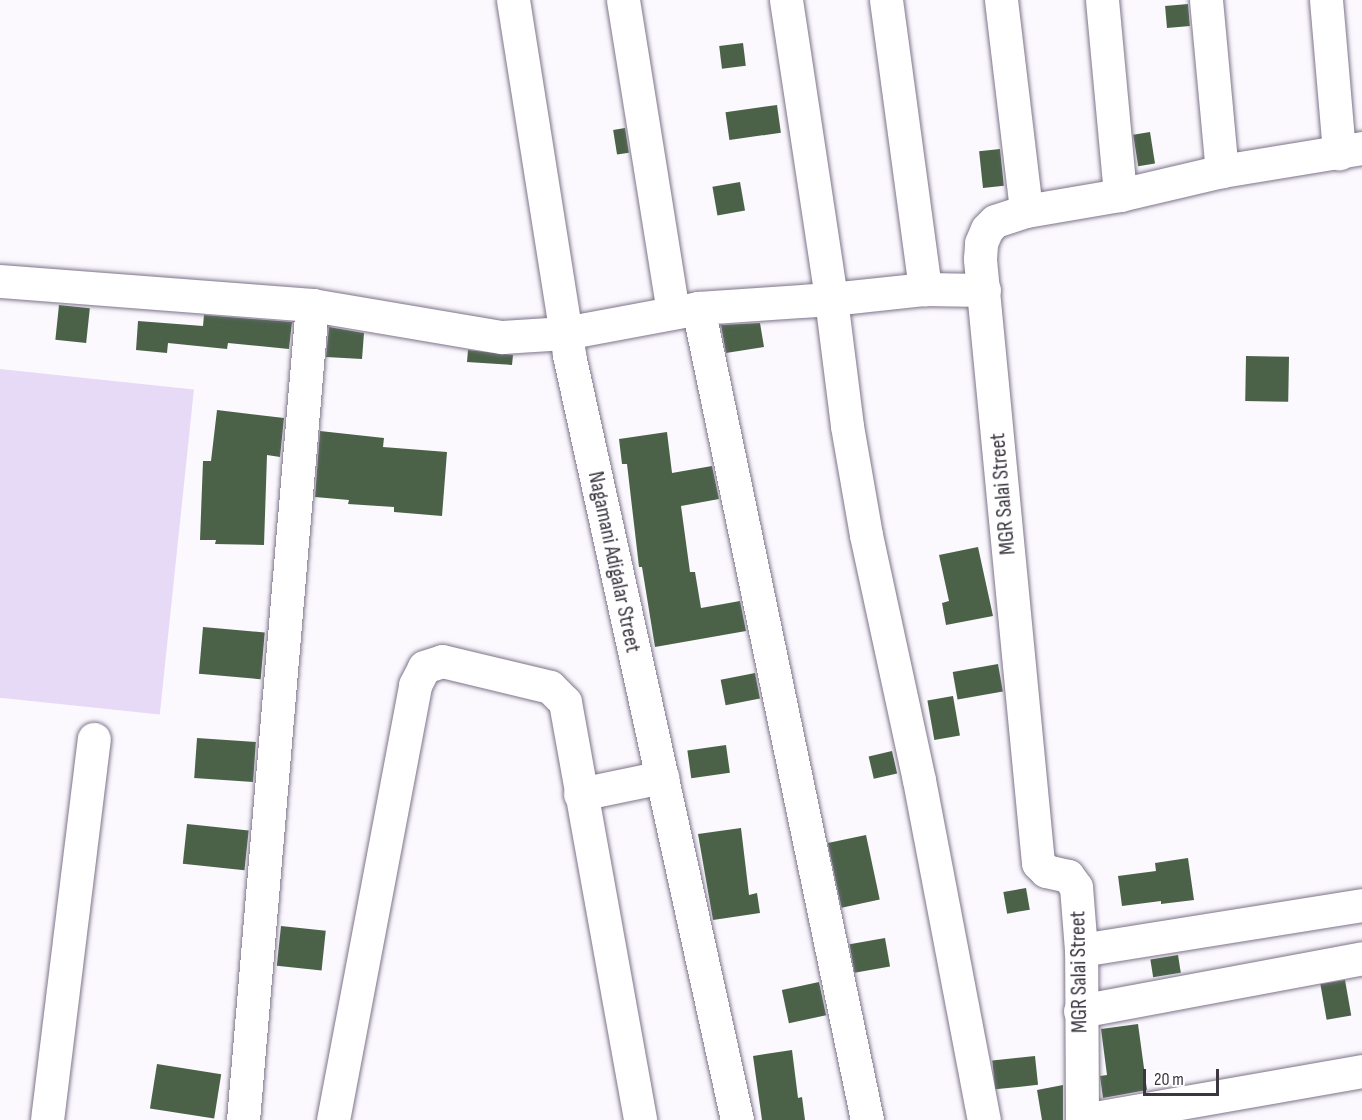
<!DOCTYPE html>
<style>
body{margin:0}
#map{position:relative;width:1362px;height:1120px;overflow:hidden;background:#fbf9fe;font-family:"Sofia Sans Condensed",sans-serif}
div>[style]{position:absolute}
.green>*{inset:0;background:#e7daf6;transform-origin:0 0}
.building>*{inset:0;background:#4b6249;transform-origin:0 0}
.roads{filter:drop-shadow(0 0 2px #7e748a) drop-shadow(0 0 2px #7e748a)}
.minor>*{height:33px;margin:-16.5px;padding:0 16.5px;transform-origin:16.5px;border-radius:16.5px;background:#fff}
span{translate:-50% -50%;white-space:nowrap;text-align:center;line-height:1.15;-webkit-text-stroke:6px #fff;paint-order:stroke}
.street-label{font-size:22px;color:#3b3640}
.scale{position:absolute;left:1143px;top:1069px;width:76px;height:27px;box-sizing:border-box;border:3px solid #3b3640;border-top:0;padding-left:8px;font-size:18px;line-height:21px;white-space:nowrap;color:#3b3640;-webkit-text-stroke:4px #fff;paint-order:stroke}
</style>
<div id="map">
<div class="green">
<i style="left:0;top:369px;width:195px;height:327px;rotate:6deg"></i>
</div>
<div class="building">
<i style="left:1188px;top:4px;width:22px;height:23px;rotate:85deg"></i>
<i style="left:743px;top:43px;width:23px;height:24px;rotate:83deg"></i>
<i style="left:777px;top:105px;width:28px;height:52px;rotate:82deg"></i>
<i style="left:625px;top:128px;width:25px;height:12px;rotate:81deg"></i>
<i style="left:1150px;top:132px;width:32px;height:17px;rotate:81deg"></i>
<i style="left:1000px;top:149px;width:37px;height:21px;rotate:84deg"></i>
<i style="left:740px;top:182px;width:29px;height:28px;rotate:80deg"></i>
<i style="left:59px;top:305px;width:31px;height:35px;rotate:6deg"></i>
<i style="clip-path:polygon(204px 315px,292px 322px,289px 349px,228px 343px,227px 349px,168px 343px,167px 353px,136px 350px,138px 321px,203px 326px)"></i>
<i style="clip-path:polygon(760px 323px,764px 347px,726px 353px,721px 325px)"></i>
<i style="clip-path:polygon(329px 327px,364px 333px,362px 359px,326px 357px)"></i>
<i style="clip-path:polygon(468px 350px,513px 355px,512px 365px,467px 362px)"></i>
<i style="left:1246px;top:356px;width:43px;height:45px;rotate:1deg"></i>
<i style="clip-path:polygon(217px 410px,284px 418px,280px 457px,267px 455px,264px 545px,215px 544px,216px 540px,200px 540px,203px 461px,211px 461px)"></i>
<i style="clip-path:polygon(320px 431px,384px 438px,383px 447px,447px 452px,442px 516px,394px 512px,394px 507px,348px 504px,349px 500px,315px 497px)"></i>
<i style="clip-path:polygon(667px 432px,672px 473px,712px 466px,719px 499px,681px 506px,690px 572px,695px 572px,701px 608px,740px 601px,746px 631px,655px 647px,642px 567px,639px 567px,627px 464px,622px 464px,619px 439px)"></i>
<i style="clip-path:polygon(978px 547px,993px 616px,946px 625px,942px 603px,949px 601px,939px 555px)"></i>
<i style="left:203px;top:627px;width:62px;height:47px;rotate:5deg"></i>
<i style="left:998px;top:664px;width:28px;height:46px;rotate:80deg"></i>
<i style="left:755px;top:673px;width:26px;height:35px;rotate:79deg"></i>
<i style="left:953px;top:696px;width:40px;height:26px;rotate:80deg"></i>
<i style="left:197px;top:738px;width:59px;height:40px;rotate:4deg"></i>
<i style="left:726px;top:745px;width:28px;height:39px;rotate:82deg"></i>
<i style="left:892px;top:751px;width:23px;height:24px;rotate:77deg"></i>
<i style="left:187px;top:824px;width:62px;height:40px;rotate:6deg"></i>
<i style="clip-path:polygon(741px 828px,749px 895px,757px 893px,760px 913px,713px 920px,698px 834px)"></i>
<i style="left:866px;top:835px;width:66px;height:39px;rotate:78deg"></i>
<i style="clip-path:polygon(1188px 858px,1194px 900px,1161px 904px,1161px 901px,1122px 906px,1118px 876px,1156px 871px,1155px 863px)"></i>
<i style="left:1026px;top:888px;width:22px;height:23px;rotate:80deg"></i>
<i style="left:281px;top:926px;width:45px;height:40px;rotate:6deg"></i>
<i style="left:885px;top:938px;width:29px;height:36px;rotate:80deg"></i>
<i style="left:1178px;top:955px;width:18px;height:28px;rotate:81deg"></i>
<i style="left:1345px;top:980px;width:36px;height:25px;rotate:80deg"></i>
<i style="left:819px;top:982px;width:34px;height:38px;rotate:78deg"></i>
<i style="clip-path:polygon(1138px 1024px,1147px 1090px,1103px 1098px,1100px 1076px,1107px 1075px,1101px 1029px)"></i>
<i style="clip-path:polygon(792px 1050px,798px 1098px,802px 1097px,805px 1120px,762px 1120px,753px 1056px)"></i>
<i style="left:1035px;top:1056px;width:29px;height:43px;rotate:84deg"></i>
<i style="left:157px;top:1064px;width:65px;height:45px;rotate:9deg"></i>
<i style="clip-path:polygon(1063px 1085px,1063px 1120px,1042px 1120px,1037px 1090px)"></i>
</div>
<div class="roads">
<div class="minor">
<i style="left:513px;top:0;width:359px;rotate:81deg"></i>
<i style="left:569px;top:355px;width:783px;rotate:77.61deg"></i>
<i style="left:623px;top:0;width:315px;rotate:80.9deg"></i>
<i style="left:786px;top:0;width:302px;rotate:81.4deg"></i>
<i style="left:831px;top:299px;width:128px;rotate:82.8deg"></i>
<i style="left:847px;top:426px;width:111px;rotate:80.1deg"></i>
<i style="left:866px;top:535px;width:251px;rotate:77.8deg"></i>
<i style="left:919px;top:780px;width:346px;rotate:79.2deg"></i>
<i style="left:886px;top:0;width:292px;rotate:82.3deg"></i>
<i style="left:1001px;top:0;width:212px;rotate:83.2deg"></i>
<i style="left:1102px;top:0;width:196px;rotate:84.7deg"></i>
<i style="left:1206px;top:0;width:172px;rotate:84.7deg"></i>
<i style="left:1326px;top:0;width:154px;rotate:85.1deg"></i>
<i style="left:0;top:281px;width:313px;rotate:4.4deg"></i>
<i style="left:312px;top:305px;width:193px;rotate:9.6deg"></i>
<i style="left:502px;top:337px;width:63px;rotate:-3.6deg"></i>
<i style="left:565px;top:333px;width:135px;rotate:-10.6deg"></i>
<i style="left:698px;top:308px;width:133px;rotate:-3.9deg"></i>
<i style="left:831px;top:299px;width:95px;rotate:-6.1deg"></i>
<i style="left:925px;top:289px;width:59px;rotate:1deg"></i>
<i style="left:698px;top:308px;width:829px;rotate:78.24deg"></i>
<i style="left:580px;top:794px;width:84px;rotate:-11.7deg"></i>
<i style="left:1081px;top:950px;width:285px;rotate:-9.1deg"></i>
<i style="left:1080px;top:1011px;width:287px;rotate:-10.6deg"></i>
<i style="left:47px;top:1120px;width:384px;rotate:-83deg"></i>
<i style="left:243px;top:1120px;width:818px;rotate:-85.16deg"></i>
<i style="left:333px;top:1120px;width:443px;rotate:-79.3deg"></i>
<i style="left:415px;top:685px;width:20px;rotate:-63deg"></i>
<i style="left:424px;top:667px;width:19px;rotate:-18deg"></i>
<i style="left:442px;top:661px;width:111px;rotate:13.5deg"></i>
<i style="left:550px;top:687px;width:21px;rotate:45deg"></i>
<i style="left:565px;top:702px;width:425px;rotate:79.8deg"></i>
<i style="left:1082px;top:1120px;width:170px;rotate:-90.3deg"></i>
<i style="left:1081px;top:950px;width:63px;rotate:-94.5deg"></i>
<i style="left:1076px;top:887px;width:14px;rotate:-126deg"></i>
<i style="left:1068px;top:876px;width:23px;rotate:-167deg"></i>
<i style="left:1046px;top:871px;width:11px;rotate:-135deg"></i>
<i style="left:1038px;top:863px;width:607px;rotate:-95.49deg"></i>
<i style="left:980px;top:259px;width:16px;rotate:-86deg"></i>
<i style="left:981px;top:243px;width:15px;rotate:-67deg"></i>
<i style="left:987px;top:229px;width:11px;rotate:-45deg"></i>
<i style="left:995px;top:221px;width:33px;rotate:-18deg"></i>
<i style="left:1026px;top:211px;width:95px;rotate:-9.7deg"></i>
<i style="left:1120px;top:195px;width:105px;rotate:-13.2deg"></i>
<i style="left:1222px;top:171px;width:142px;rotate:-9.3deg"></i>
<i style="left:1084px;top:1120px;width:282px;rotate:-10deg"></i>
</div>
</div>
<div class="street-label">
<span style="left:1003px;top:494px;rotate:-95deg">MGR Salai Street</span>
<span style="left:614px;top:562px;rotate:78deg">Nagamani Adigalar Street</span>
<span style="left:1079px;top:972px;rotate:-91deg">MGR Salai Street</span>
</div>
<div class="scale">20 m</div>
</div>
